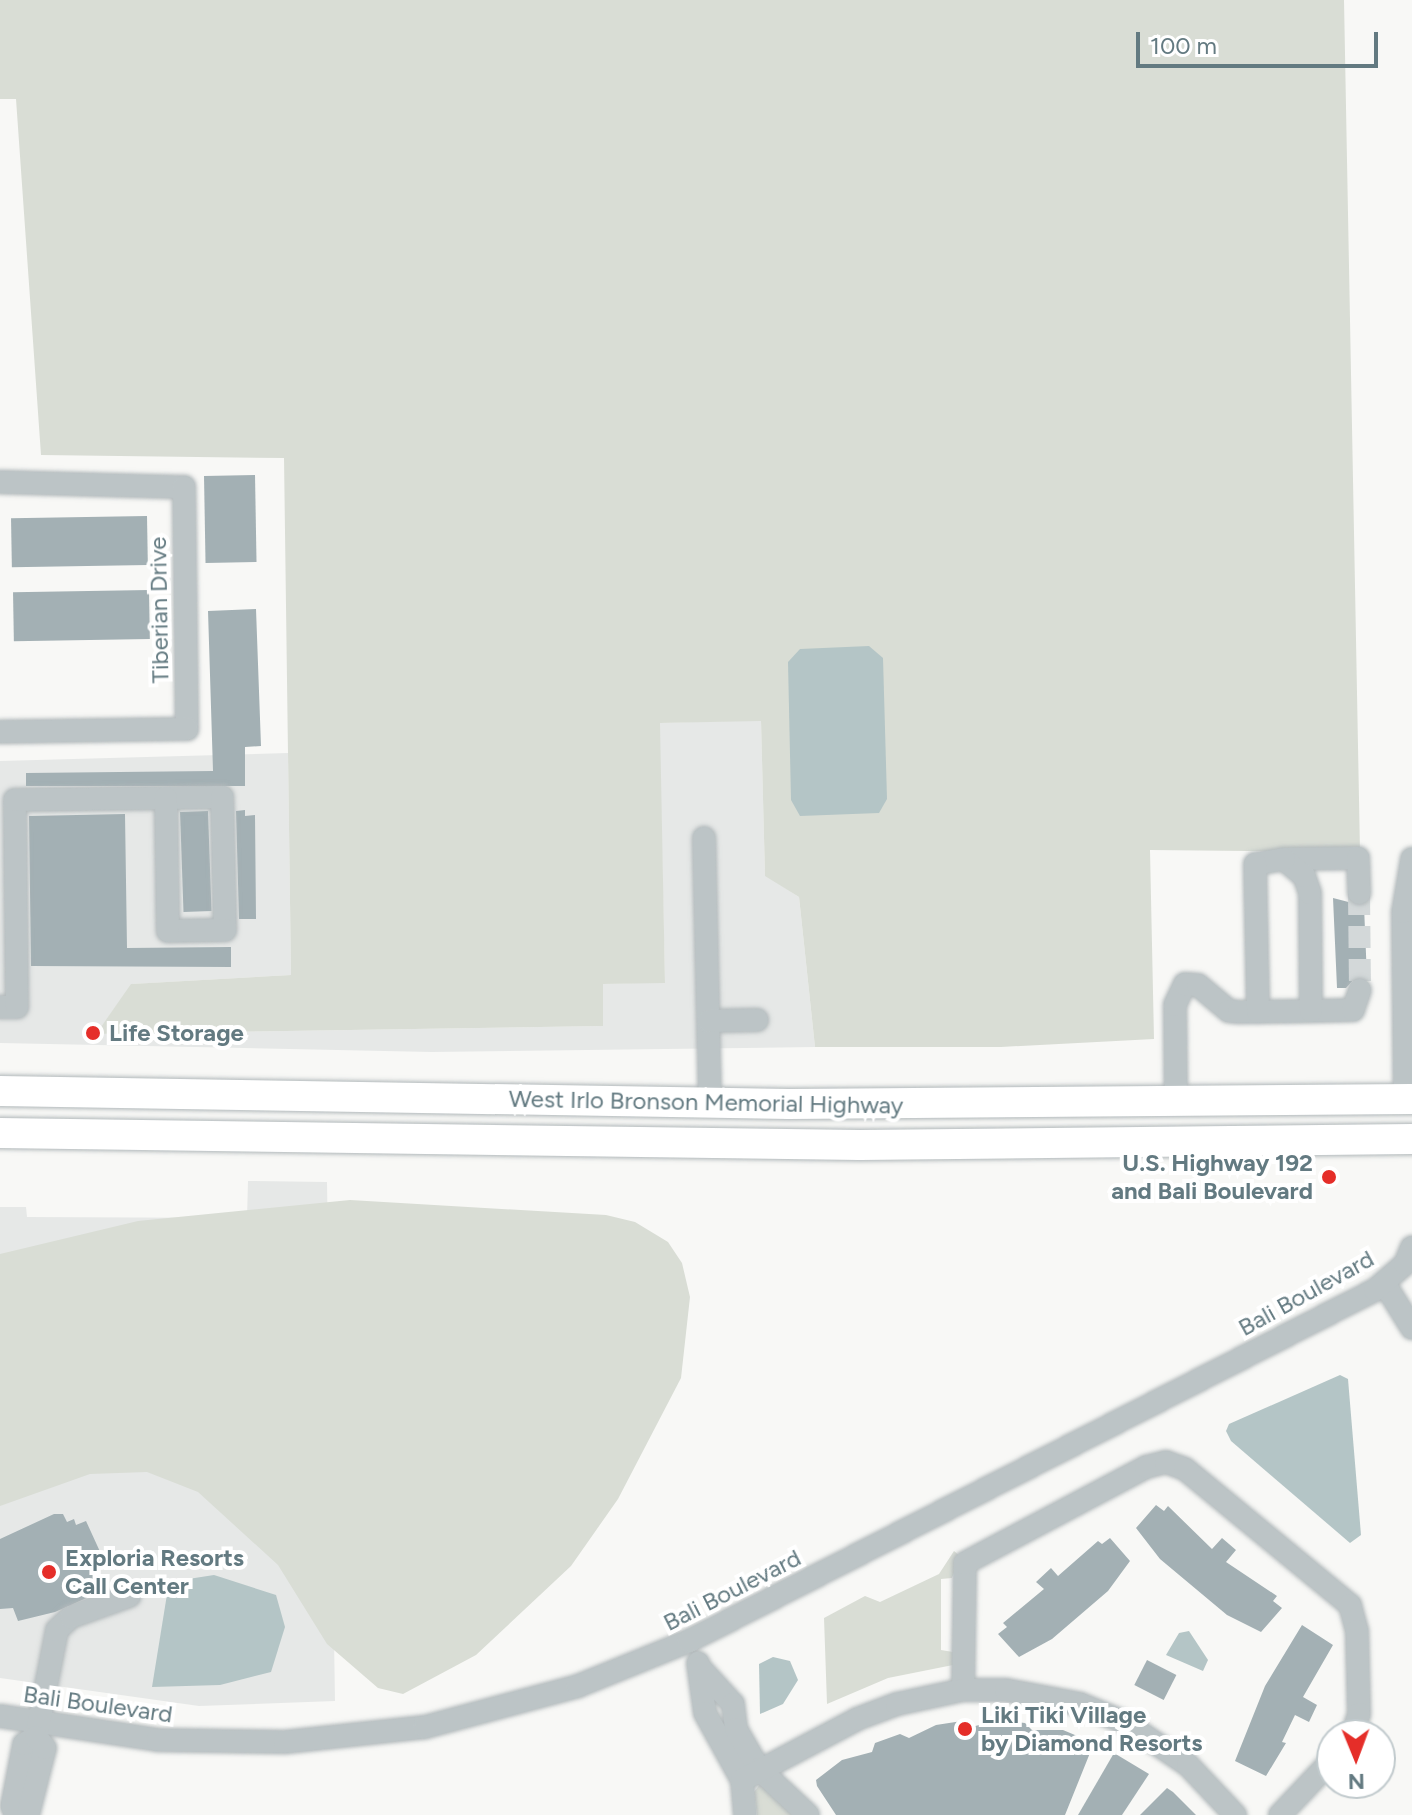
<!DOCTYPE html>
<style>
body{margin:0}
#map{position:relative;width:1412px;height:1815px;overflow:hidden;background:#f8f8f6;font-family:Figtree,sans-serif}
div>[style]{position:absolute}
.built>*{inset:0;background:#e6e8e7}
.green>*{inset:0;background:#d9ddd5}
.water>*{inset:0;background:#b4c5c6}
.building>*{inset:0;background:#a3b0b4;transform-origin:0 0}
.minor-tunnel>*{height:22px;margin-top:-11px;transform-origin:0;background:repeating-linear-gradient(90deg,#d3d8d9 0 22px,transparent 0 33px)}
.roads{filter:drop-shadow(0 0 2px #b2b9bb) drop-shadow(0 0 2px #b2b9bb)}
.minor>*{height:22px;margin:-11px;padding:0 11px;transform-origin:11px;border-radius:11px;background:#bcc4c6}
.highway>*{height:30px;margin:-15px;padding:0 15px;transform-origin:15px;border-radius:15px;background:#fff}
.dots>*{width:22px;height:22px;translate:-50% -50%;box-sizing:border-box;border:4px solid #fff;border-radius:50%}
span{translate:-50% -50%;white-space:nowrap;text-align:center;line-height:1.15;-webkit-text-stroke:8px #fff;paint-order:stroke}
.street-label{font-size:24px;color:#637a81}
.poi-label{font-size:24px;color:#637a81;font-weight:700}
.left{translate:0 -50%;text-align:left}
.right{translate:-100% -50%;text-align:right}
.north{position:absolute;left:1316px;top:1719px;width:80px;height:80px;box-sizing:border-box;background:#fff;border:2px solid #c1cacd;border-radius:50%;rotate:179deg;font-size:22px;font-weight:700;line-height:32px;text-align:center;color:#637a81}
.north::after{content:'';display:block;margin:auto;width:28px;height:36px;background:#e52e29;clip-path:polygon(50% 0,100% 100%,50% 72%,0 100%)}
.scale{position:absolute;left:1136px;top:32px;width:242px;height:36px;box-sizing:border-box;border:4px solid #637a81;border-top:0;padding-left:10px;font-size:24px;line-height:28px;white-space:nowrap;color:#637a81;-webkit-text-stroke:6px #fff;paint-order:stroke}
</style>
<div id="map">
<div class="built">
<i style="clip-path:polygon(761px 720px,765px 875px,799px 897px,815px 1047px,432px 1052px,0 1043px,0 761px,288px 753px,291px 975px,132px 984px,96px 1034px,602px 1026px,603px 984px,665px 982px,659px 723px)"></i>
<i style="clip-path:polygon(248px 1181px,327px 1182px,335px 1701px,199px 1706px,0 1678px,0 1207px,26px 1207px,27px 1217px,247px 1218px)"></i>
</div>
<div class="green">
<i style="clip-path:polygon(0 0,1344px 0,1360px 852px,1150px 850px,1154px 1039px,1001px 1047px,815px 1047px,799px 897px,765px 876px,761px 721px,660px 723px,665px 983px,603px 984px,603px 1026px,96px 1034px,131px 984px,291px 975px,284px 458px,41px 455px,16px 99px,0 99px)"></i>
<i style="clip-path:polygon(350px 1200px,606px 1215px,635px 1222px,668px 1242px,682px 1263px,690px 1297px,681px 1378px,618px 1499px,571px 1566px,476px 1655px,403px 1694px,378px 1688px,327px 1644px,278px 1565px,198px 1492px,147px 1472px,90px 1474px,0 1506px,0 1254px,138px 1221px)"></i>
<i style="clip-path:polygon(954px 1551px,960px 1556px,952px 1578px,941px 1579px,941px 1650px,953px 1652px,953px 1665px,888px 1678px,827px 1704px,824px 1618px,865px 1596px,880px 1602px,939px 1574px)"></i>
<i style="clip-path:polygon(761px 1783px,797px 1815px,757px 1815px,754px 1792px)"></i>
</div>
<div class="water">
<i style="clip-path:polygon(869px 646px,883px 658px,887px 799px,879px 813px,800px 816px,791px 800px,788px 662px,800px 649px)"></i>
<i style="clip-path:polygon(1340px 1375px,1348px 1379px,1361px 1535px,1350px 1543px,1231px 1441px,1226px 1431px,1229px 1424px)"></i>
<i style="clip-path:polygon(214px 1575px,276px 1595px,285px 1627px,271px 1672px,220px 1685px,152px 1687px,169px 1582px)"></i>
<i style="clip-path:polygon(1189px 1631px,1208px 1660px,1203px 1671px,1166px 1655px,1179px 1633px)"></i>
<i style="clip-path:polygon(773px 1657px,790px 1661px,798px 1680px,783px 1704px,760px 1714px,759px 1664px)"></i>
</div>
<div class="building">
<i style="left:255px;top:475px;width:87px;height:51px;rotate:89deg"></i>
<i style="left:147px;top:516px;width:49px;height:136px;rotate:89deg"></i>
<i style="left:149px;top:590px;width:49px;height:136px;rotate:89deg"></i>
<i style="clip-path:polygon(256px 609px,261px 746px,245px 747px,245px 786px,26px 786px,26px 773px,213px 771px,208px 611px)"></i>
<i style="clip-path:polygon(245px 810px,245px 816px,255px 815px,256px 919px,239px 919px,236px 811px)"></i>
<i style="left:208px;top:811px;width:100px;height:28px;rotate:88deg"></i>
<i style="clip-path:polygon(125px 814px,127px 948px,231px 947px,231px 967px,31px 966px,29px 816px)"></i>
<i style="clip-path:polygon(1333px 898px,1364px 906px,1367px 978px,1357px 976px,1346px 988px,1337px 988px)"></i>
<i style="clip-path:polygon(1156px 1505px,1164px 1511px,1168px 1506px,1212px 1549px,1222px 1538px,1236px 1550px,1226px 1562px,1277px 1596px,1273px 1601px,1282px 1608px,1261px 1632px,1227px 1615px,1160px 1559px,1136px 1528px)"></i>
<i style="clip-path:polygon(54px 1514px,63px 1514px,67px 1522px,74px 1519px,76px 1525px,86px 1521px,102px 1556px,93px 1560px,103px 1583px,97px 1586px,100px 1592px,55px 1612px,18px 1621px,13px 1608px,0 1609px,0 1539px)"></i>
<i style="clip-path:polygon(1110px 1538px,1130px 1561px,1108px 1591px,1052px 1639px,1019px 1657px,998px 1634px,1007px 1627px,1003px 1623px,1044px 1589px,1036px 1582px,1051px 1568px,1058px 1576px,1098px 1541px,1102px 1544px)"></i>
<i style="clip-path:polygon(1302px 1625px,1333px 1645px,1303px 1697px,1317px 1705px,1309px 1722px,1295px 1715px,1282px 1742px,1286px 1743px,1266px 1776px,1235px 1761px,1265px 1686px)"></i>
<i style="left:1147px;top:1660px;width:33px;height:28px;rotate:27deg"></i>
<i style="clip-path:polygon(1000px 1720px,1025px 1723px,1032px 1730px,1063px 1730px,1094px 1743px,1065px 1815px,836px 1815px,817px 1786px,816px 1780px,842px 1760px,872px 1752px,875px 1743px,900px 1734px,909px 1738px,936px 1725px,962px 1721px,971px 1727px)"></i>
<i style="clip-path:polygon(1114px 1753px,1149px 1774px,1122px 1815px,1078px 1815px)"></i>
<i style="clip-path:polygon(1167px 1788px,1173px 1792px,1196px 1815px,1140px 1815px)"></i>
</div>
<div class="minor-tunnel">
<i style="left:1359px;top:893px;width:97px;rotate:89.4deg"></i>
</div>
<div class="roads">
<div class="minor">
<i style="left:0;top:482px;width:184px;rotate:1.6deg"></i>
<i style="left:184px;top:487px;width:242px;rotate:89.3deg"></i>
<i style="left:187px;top:729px;width:187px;rotate:179.1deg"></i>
<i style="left:704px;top:838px;width:265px;rotate:88.7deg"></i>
<i style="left:1284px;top:859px;width:74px;rotate:-0.8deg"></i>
<i style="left:1358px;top:858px;width:35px;rotate:88deg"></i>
<i style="left:0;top:1007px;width:17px"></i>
<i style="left:17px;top:1007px;width:207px;rotate:-90.6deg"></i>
<i style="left:15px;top:800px;width:151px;rotate:-0.8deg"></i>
<i style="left:166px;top:798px;width:56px;rotate:-1deg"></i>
<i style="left:222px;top:797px;width:133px;rotate:88.7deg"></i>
<i style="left:225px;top:930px;width:57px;rotate:179deg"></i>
<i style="left:168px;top:931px;width:133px;rotate:-90.9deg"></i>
<i style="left:1311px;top:1011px;width:42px;rotate:-1.4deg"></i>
<i style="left:1353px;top:1010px;width:21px;rotate:-71deg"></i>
<i style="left:709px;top:1021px;width:48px;rotate:-1.2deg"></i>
<i style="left:1405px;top:1099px;width:187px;rotate:-90.6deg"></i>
<i style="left:1403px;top:912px;width:54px;rotate:-80.4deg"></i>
<i style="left:1176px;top:1103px;width:98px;rotate:-90.6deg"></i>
<i style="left:1175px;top:1005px;width:23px;rotate:-65deg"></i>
<i style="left:1185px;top:984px;width:13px;rotate:4deg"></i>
<i style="left:1198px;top:985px;width:40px;rotate:40deg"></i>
<i style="left:1229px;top:1011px;width:10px;rotate:6deg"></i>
<i style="left:1239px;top:1012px;width:72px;rotate:-0.8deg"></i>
<i style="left:1311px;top:1011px;width:118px;rotate:-90.5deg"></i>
<i style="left:1310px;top:893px;width:18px;rotate:-109deg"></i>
<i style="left:1304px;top:876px;width:26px;rotate:-140deg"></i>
<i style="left:1284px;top:859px;width:29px;rotate:170deg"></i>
<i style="left:1255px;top:864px;width:148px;rotate:88.8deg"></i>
<i style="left:1384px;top:1283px;width:53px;rotate:58.1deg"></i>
<i style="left:698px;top:1663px;width:50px;rotate:82deg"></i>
<i style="left:705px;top:1713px;width:77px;rotate:61.1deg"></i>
<i style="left:742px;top:1780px;width:35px;rotate:85deg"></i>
<i style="left:700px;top:1668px;width:49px;rotate:47.5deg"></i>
<i style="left:733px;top:1704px;width:25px;rotate:83deg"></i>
<i style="left:736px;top:1729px;width:46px;rotate:60.1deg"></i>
<i style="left:759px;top:1769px;width:67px;rotate:43.2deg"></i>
<i style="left:963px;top:1690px;width:127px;rotate:-89.1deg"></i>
<i style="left:965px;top:1563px;width:205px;rotate:-27.9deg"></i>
<i style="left:1146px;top:1467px;width:21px;rotate:-14deg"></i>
<i style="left:1166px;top:1462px;width:20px;rotate:20deg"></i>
<i style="left:1185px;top:1469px;width:214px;rotate:39.5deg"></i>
<i style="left:1350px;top:1605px;width:27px;rotate:75deg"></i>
<i style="left:1357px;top:1631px;width:83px;rotate:88.6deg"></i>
<i style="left:1359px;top:1714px;width:22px;rotate:108deg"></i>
<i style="left:0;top:1716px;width:160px;rotate:8.6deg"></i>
<i style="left:158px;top:1740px;width:127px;rotate:0.9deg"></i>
<i style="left:285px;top:1742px;width:141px;rotate:-6.1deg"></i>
<i style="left:425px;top:1727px;width:158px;rotate:-15deg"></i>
<i style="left:578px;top:1686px;width:120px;rotate:-22.1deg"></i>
<i style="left:689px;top:1641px;width:771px;rotate:-27.1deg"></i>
<i style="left:1375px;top:1290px;width:40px;rotate:-41deg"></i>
<i style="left:1405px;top:1264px;width:18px;rotate:-68deg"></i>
<i style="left:742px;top:1780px;width:130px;rotate:-27.9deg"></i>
<i style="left:857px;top:1719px;width:43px;rotate:-20.6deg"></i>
<i style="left:897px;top:1704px;width:67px;rotate:-12deg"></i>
<i style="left:963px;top:1690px;width:43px"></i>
<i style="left:1006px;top:1690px;width:75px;rotate:10.7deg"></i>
<i style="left:1080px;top:1704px;width:50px;rotate:22.4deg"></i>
<i style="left:1126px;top:1723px;width:75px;rotate:34.1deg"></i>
<i style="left:1188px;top:1765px;width:69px;rotate:46.8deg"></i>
<i style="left:16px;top:1815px;width:10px;rotate:-114deg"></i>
<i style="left:12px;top:1806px;width:63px;rotate:-79deg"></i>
<i style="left:24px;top:1744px;width:14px;rotate:-30deg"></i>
<i style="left:36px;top:1737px;width:109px;rotate:-78.9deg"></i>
<i style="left:57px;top:1630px;width:19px;rotate:-43deg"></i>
<i style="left:71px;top:1617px;width:62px;rotate:-19.9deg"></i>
<i style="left:28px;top:1815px;width:69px;rotate:-75.8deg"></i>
<i style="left:45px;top:1748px;width:14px;rotate:-129deg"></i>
<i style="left:1280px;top:1815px;width:76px;rotate:-46.6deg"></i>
</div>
<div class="highway">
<i style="left:0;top:1091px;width:789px;rotate:0.94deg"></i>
<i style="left:789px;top:1104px;width:623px;rotate:-0.46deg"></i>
<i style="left:0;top:1133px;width:860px;rotate:0.8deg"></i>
<i style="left:860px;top:1145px;width:552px;rotate:-0.62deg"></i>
</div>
</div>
<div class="dots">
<i style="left:93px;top:1033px;background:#e52e29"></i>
<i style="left:1329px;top:1177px;background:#e52e29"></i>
<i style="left:49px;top:1572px;background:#e52e29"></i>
<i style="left:965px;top:1729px;background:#e52e29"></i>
</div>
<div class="street-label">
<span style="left:159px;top:610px;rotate:-91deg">Tiberian Drive</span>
<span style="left:706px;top:1102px;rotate:1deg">West Irlo Bronson Memorial Highway</span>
<span style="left:1306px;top:1293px;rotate:-29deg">Bali Boulevard</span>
<span style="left:732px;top:1590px;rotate:-27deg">Bali Boulevard</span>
<span style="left:98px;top:1704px;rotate:8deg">Bali Boulevard</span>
</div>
<div class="poi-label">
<span class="left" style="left:109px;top:1033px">Life Storage</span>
<span class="right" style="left:1313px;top:1177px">U.S. Highway 192<br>and Bali Boulevard</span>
<span class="left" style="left:65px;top:1572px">Exploria Resorts<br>Call Center</span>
<span class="left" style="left:981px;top:1729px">Liki Tiki Village<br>by Diamond Resorts</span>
</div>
<div class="north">N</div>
<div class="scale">100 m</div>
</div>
